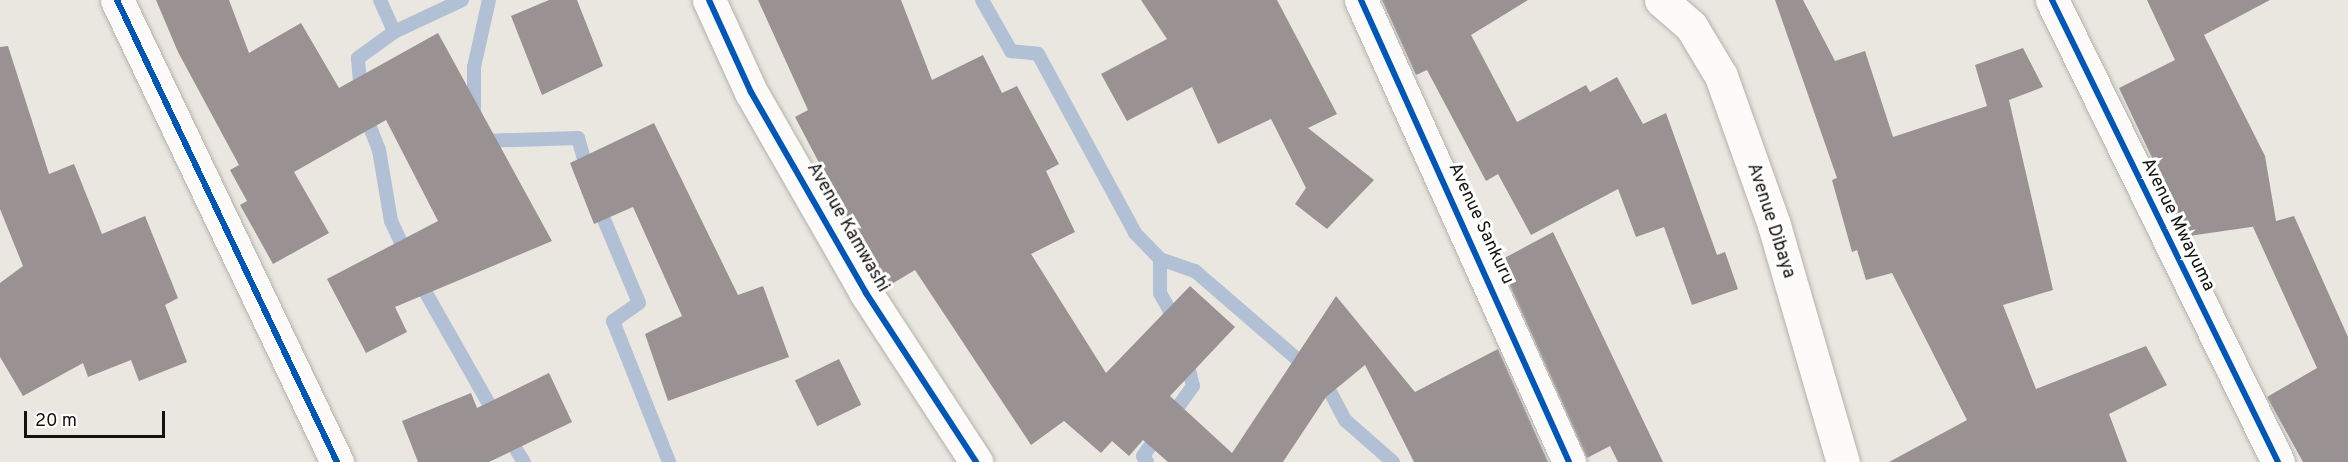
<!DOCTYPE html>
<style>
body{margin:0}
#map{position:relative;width:2348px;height:462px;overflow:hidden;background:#e9e7df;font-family:Overpass,sans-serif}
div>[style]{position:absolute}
.stream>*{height:14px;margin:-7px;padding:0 7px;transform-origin:7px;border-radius:7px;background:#b2c0d6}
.building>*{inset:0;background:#999192;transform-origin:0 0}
.roads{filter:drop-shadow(0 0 2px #b4b2ac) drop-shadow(0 0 2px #b4b2ac)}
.minor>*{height:33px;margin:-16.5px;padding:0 16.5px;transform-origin:16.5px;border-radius:16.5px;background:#fcfbfa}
.cycleway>*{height:6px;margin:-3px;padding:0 3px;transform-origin:3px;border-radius:3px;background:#0057b8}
span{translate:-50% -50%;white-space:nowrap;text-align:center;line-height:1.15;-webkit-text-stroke:6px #fff;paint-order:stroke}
.street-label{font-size:18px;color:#13120e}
.scale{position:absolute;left:24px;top:411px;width:141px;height:27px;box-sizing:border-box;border:3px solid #13120e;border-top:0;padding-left:8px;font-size:18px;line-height:21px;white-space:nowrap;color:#13120e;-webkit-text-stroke:4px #fff;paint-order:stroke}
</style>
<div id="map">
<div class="stream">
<i style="left:380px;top:0;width:35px;rotate:66deg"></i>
<i style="left:982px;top:0;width:59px;rotate:60.4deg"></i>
<i style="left:1011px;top:51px;width:27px;rotate:6deg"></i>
<i style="left:1038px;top:54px;width:204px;rotate:61.5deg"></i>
<i style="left:1135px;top:233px;width:36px;rotate:46deg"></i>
<i style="left:1160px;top:259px;width:37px;rotate:19deg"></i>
<i style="left:1195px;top:271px;width:173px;rotate:40.8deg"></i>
<i style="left:1326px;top:384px;width:41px;rotate:62.2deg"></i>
<i style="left:1345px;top:420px;width:64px;rotate:41.2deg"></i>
<i style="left:361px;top:93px;width:35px;rotate:-95deg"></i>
<i style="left:358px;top:58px;width:44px;rotate:-35.8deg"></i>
<i style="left:394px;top:32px;width:75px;rotate:-25.2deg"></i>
<i style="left:364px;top:112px;width:41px;rotate:68.5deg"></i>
<i style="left:379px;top:150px;width:72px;rotate:80.4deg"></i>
<i style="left:391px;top:221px;width:38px;rotate:65deg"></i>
<i style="left:474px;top:116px;width:49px;rotate:-90deg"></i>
<i style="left:474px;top:67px;width:69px;rotate:-77.4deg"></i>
<i style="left:481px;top:141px;width:97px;rotate:-1.8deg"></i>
<i style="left:578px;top:138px;width:36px;rotate:74deg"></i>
<i style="left:597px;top:203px;width:108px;rotate:67.2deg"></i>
<i style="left:639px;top:303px;width:32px;rotate:145deg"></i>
<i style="left:613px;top:321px;width:152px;rotate:68.3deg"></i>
<i style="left:1160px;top:259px;width:34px;rotate:90deg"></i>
<i style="left:1160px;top:293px;width:35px;rotate:61deg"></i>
<i style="left:418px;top:279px;width:160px;rotate:60.4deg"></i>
<i style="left:507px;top:435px;width:32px;rotate:58deg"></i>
<i style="left:1147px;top:462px;width:7px;rotate:-124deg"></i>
<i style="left:1143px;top:456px;width:86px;rotate:-54.5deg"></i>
<i style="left:1193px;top:386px;width:30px;rotate:-104deg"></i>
</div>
<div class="building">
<i style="clip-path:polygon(156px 0,229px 0,249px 53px,301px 23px,339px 88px,438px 33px,552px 241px,395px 307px,407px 332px,366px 353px,327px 279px,438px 221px,386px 120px,294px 172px,329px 233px,273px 264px,240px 205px,247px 201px,230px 170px,239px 165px,178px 52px)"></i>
<i style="clip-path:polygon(549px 0,577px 0,603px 66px,542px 95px,511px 16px)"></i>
<i style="clip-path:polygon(758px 0,901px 0,932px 80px,983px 55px,1002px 93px,1017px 86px,1059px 164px,1046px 171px,1075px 232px,1031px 254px,1106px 373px,1190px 286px,1235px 327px,1170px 396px,1232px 453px,1336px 296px,1415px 392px,1498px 349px,1548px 462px,1414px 462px,1365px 365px,1326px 397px,1283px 462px,1168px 462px,1143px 440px,1129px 456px,1112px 441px,1101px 453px,1064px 421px,1031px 445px,915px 270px,885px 288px,882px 283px,795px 117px,808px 110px)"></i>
<i style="clip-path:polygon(1141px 0,1277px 0,1337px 114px,1308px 128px,1374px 180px,1327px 229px,1295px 204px,1306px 188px,1271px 119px,1218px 144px,1192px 87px,1127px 121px,1101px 74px,1167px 39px)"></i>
<i style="clip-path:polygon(1382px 0,1528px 0,1471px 35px,1517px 122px,1586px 85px,1590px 92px,1617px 77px,1643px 124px,1666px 113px,1717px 255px,1725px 252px,1738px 289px,1692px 305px,1664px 227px,1636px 237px,1618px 189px,1531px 235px,1498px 174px,1486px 181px,1427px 70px,1416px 75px)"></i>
<i style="clip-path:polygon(1775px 0,1803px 0,1835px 61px,1865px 51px,1893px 137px,1987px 106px,1975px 65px,2023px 48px,2043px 87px,2009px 100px,2053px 290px,2003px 305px,2036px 389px,2146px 346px,2167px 385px,2109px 414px,2127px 462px,1889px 462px,1967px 420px,1892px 273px,1866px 280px,1857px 250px,1852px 252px,1832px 180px,1837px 178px)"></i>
<i style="clip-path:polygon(2147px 0,2270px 0,2204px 35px,2265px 156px,2276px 221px,2294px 216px,2348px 337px,2348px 462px,2303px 462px,2267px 397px,2317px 368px,2253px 227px,2258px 226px,2189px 236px,2119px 88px,2175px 60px)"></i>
<i style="clip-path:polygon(8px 46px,49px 174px,74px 164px,102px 234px,145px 216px,178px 298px,165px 305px,187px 362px,139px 381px,131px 360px,88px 377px,83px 363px,23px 396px,0 357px,0 283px,23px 266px,0 209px,0 47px)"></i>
<i style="clip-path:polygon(654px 123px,738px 295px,763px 286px,789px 357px,668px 401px,645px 334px,682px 316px,633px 207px,594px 224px,570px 163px)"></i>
<i style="clip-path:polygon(1553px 232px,1663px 462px,1618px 462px,1610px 446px,1587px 458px,1499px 261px)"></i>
<i style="left:839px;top:359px;width:51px;height:49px;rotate:64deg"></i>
<i style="clip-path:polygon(549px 373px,572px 422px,489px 462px,418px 462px,402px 421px,471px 393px,477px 408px)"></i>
</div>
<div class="roads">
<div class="minor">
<i style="left:117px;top:0;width:512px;rotate:64.54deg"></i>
<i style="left:709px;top:0;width:101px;rotate:65.5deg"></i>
<i style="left:751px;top:92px;width:232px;rotate:60.2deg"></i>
<i style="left:866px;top:293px;width:202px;rotate:56.9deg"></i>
<i style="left:1361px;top:0;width:507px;rotate:65.76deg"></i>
<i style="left:1661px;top:0;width:40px;rotate:41deg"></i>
<i style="left:1691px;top:26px;width:58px;rotate:59deg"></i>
<i style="left:1721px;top:76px;width:158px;rotate:70.4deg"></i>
<i style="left:1774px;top:225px;width:247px;rotate:73.8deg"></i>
<i style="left:2052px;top:0;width:514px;rotate:63.93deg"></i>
</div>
</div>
<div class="cycleway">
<i style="left:117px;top:0;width:512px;rotate:64.54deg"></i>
<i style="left:709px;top:0;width:101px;rotate:65.5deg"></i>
<i style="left:751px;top:92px;width:232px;rotate:60.2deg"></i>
<i style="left:866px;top:293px;width:202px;rotate:56.9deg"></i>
<i style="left:1361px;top:0;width:507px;rotate:65.76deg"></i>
<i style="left:2052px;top:0;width:514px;rotate:63.93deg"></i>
</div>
<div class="street-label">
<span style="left:1770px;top:221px;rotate:72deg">Avenue Dibaya</span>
<span style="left:1480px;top:224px;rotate:65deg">Avenue Sankuru</span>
<span style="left:2177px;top:225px;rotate:64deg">Avenue Mwayuma</span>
<span style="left:847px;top:228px;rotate:60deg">Avenue Kamwashi</span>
</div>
<div class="scale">20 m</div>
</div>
